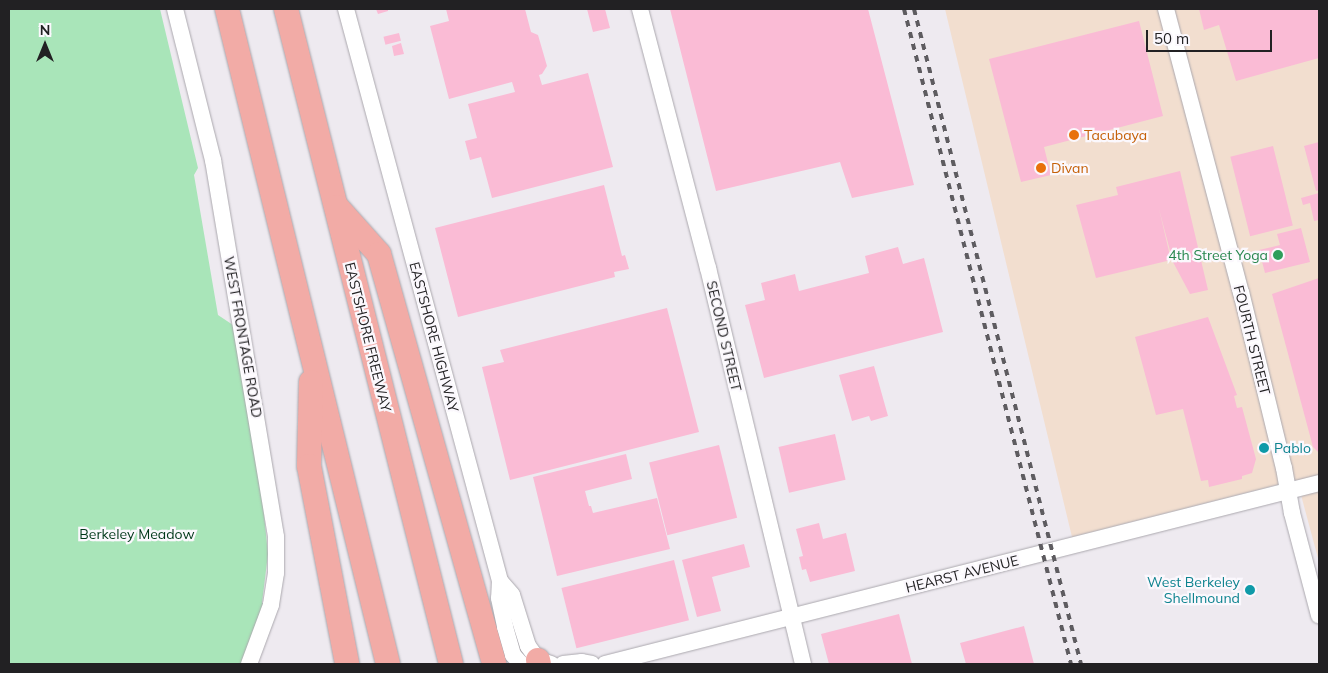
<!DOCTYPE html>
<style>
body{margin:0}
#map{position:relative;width:1328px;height:673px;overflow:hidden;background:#eeeaf0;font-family:Mulish,sans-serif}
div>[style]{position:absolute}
.commercial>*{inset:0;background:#f2decf}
.green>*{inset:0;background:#a9e5b9}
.building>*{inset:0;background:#fabbd5;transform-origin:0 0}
.roads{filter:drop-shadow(0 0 1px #aba8ae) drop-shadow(0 0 1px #aba8ae)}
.minor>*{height:16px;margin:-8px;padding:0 8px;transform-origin:8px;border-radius:8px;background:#fff}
.highway>*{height:24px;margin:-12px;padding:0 12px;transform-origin:12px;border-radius:12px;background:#f2aba6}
.rail>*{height:4px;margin-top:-2px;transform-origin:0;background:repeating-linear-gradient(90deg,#5e5c60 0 6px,transparent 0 12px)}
.dots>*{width:14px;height:14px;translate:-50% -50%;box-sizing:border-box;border:2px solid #fbf8fd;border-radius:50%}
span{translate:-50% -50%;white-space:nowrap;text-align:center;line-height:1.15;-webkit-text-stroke:4.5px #fbf8fd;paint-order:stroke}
.food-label{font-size:14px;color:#c56008}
.left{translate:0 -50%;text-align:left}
.leisure-label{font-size:14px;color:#27864d}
.right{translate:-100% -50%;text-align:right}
.street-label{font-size:14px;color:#222123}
.culture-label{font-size:14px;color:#0d838f}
.park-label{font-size:14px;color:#003819}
.frame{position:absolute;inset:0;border:10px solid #222123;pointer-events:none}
.north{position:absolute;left:20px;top:20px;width:50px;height:50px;-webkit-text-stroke:4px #fbf8fd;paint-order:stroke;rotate:0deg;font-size:14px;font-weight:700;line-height:20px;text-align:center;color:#222123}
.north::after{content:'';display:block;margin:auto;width:18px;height:22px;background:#222123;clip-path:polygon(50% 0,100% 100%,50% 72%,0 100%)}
.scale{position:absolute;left:1146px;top:30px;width:126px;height:22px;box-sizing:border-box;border:2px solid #222123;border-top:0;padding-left:6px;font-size:15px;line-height:18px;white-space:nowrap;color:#222123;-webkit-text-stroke:4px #fbf8fd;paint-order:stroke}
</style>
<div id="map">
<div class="commercial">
<i style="clip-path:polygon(945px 9px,1319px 9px,1319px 562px,1297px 480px,1072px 537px)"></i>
</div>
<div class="green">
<i style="clip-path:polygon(9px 9px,160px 9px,198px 168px,194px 175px,218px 315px,233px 325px,263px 504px,268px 554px,262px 603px,271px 605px,249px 664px,9px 664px)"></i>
</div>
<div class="building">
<i style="clip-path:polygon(376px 9px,388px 9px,388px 11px,378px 14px)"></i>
<i style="clip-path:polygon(446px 9px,525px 9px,531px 32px,538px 35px,547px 66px,542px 74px,539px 75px,542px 85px,588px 73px,613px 167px,492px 198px,481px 157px,470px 160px,465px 141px,477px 138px,468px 104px,515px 92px,512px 82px,449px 99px,430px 26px,449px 21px)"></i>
<i style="clip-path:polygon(587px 9px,605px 9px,610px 28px,593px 32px)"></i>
<i style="clip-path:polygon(670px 9px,868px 9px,914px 185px,852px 198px,840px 162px,716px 191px)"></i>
<i style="clip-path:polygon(1199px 9px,1319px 9px,1319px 58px,1236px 81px,1219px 25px,1204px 30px)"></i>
<i style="clip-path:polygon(1139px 21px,1163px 116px,1044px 147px,1051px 175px,1021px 182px,989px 59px)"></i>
<i style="left:399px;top:33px;width:8px;height:16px;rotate:76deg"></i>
<i style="clip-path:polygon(401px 43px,404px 54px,394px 56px,392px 46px)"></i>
<i style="clip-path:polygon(1319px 142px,1319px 190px,1316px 191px,1304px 146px)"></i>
<i style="left:1273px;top:146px;width:82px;height:44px;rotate:76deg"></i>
<i style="clip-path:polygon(1180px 171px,1208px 290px,1190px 294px,1173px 262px,1159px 209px,1171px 260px,1096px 278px,1076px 205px,1118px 195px,1116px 187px)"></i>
<i style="clip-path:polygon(604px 185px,622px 256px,625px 255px,629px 269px,614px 272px,615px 277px,458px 317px,435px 228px)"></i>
<i style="clip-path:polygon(1319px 193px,1319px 220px,1314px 221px,1310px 203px,1303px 205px,1301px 198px)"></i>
<i style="clip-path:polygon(1301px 228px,1310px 262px,1265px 273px,1259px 250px,1280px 245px,1277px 234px)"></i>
<i style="clip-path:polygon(898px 247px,903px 264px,924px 258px,943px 332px,764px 378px,745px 305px,765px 300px,761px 283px,795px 274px,799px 291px,869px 273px,865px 256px)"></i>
<i style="clip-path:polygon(1319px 278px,1319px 453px,1313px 447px,1272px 294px)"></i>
<i style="clip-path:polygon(667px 308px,699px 432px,510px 480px,482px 367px,504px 362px,500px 350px)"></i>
<i style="clip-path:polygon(1208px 317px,1237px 395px,1234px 396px,1237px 408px,1242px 407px,1256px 459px,1252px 473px,1242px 476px,1242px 479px,1209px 487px,1208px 480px,1201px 481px,1183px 409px,1156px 415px,1135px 337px)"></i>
<i style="clip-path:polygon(874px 366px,888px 416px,871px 421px,869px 416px,852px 421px,839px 375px)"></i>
<i style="left:835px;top:434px;width:47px;height:58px;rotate:77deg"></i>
<i style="left:719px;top:445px;width:75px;height:72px;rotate:76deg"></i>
<i style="clip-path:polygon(626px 454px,632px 479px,585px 491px,589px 506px,591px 506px,593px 513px,657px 498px,670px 549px,557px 576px,533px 477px)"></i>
<i style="clip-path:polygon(819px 523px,823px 539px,846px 533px,855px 571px,810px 582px,806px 569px,802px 570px,799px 557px,803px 556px,796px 529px)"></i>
<i style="clip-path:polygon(744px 544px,750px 567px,712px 577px,721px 611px,697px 617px,682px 560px)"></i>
<i style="left:674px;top:560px;width:62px;height:116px;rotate:76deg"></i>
<i style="clip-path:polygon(899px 614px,912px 664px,829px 664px,821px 634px)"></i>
<i style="clip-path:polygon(1024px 626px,1034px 664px,966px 664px,960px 643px)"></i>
</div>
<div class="roads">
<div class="minor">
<i style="left:175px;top:9px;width:156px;rotate:75.9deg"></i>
<i style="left:213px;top:160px;width:382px;rotate:80.5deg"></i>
<i style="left:276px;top:537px;width:36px;rotate:90deg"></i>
<i style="left:276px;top:573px;width:32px;rotate:99deg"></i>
<i style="left:271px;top:605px;width:63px;rotate:110.4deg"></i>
<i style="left:346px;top:9px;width:592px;rotate:74.93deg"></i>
<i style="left:500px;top:581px;width:17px;rotate:93deg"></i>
<i style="left:499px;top:598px;width:30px;rotate:78deg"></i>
<i style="left:505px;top:627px;width:29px;rotate:74deg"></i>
<i style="left:513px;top:655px;width:12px;rotate:48deg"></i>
<i style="left:640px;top:9px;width:268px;rotate:75.3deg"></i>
<i style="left:708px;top:268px;width:407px;rotate:76.5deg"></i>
<i style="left:1166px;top:9px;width:293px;rotate:75.2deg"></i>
<i style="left:1241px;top:292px;width:181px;rotate:76.3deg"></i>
<i style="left:1284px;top:468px;width:46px;rotate:79.9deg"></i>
<i style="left:1292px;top:513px;width:106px;rotate:75.2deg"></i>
<i style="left:500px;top:581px;width:18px;rotate:49deg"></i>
<i style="left:512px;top:595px;width:53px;rotate:72.6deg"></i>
<i style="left:528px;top:646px;width:17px;rotate:54deg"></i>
<i style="left:538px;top:660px;width:14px;rotate:17deg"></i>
<i style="left:563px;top:664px;width:19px;rotate:-6deg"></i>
<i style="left:582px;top:662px;width:10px;rotate:11deg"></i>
<i style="left:605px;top:664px;width:737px;rotate:-14.22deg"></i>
</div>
<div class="highway">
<i style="left:227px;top:9px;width:674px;rotate:76.19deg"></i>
<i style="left:286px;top:9px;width:675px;rotate:75.86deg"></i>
<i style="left:337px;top:207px;width:63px;rotate:48.2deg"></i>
<i style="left:379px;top:254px;width:426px;rotate:74.3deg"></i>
<i style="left:311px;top:382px;width:84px;rotate:91.4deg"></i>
<i style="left:309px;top:466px;width:202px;rotate:79.1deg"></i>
<i style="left:538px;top:660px;width:4px;rotate:76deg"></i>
</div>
</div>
<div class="rail">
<i style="left:904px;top:9px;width:676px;rotate:75.7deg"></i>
<i style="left:914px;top:9px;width:676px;rotate:75.7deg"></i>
</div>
<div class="dots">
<i style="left:1074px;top:135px;background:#e8710a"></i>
<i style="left:1041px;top:168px;background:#e8710a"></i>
<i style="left:1278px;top:255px;background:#2e9e5b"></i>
<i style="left:1264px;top:448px;background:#0f9aa8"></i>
<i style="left:1250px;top:590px;background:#0f9aa8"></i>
</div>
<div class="food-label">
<span class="left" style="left:1084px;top:135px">Tacubaya</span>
<span class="left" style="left:1051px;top:168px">Divan</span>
</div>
<div class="leisure-label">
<span class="right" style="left:1268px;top:255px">4th Street Yoga</span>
</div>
<div class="street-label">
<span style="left:724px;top:336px;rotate:77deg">SECOND STREET</span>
<span style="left:243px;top:337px;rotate:80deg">WEST FRONTAGE ROAD</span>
<span style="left:368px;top:337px;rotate:76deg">EASTSHORE FREEWAY</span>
<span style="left:434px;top:337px;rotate:75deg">EASTSHORE HIGHWAY</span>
<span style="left:1252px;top:340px;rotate:76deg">FOURTH STREET</span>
<span style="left:962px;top:574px;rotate:-14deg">HEARST AVENUE</span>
</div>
<div class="culture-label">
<span class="left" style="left:1274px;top:448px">Pablo</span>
<span class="right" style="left:1240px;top:590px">West Berkeley<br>Shellmound</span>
</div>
<div class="park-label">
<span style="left:137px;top:534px">Berkeley Meadow</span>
</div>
<div class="frame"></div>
<div class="north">N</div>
<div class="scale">50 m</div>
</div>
